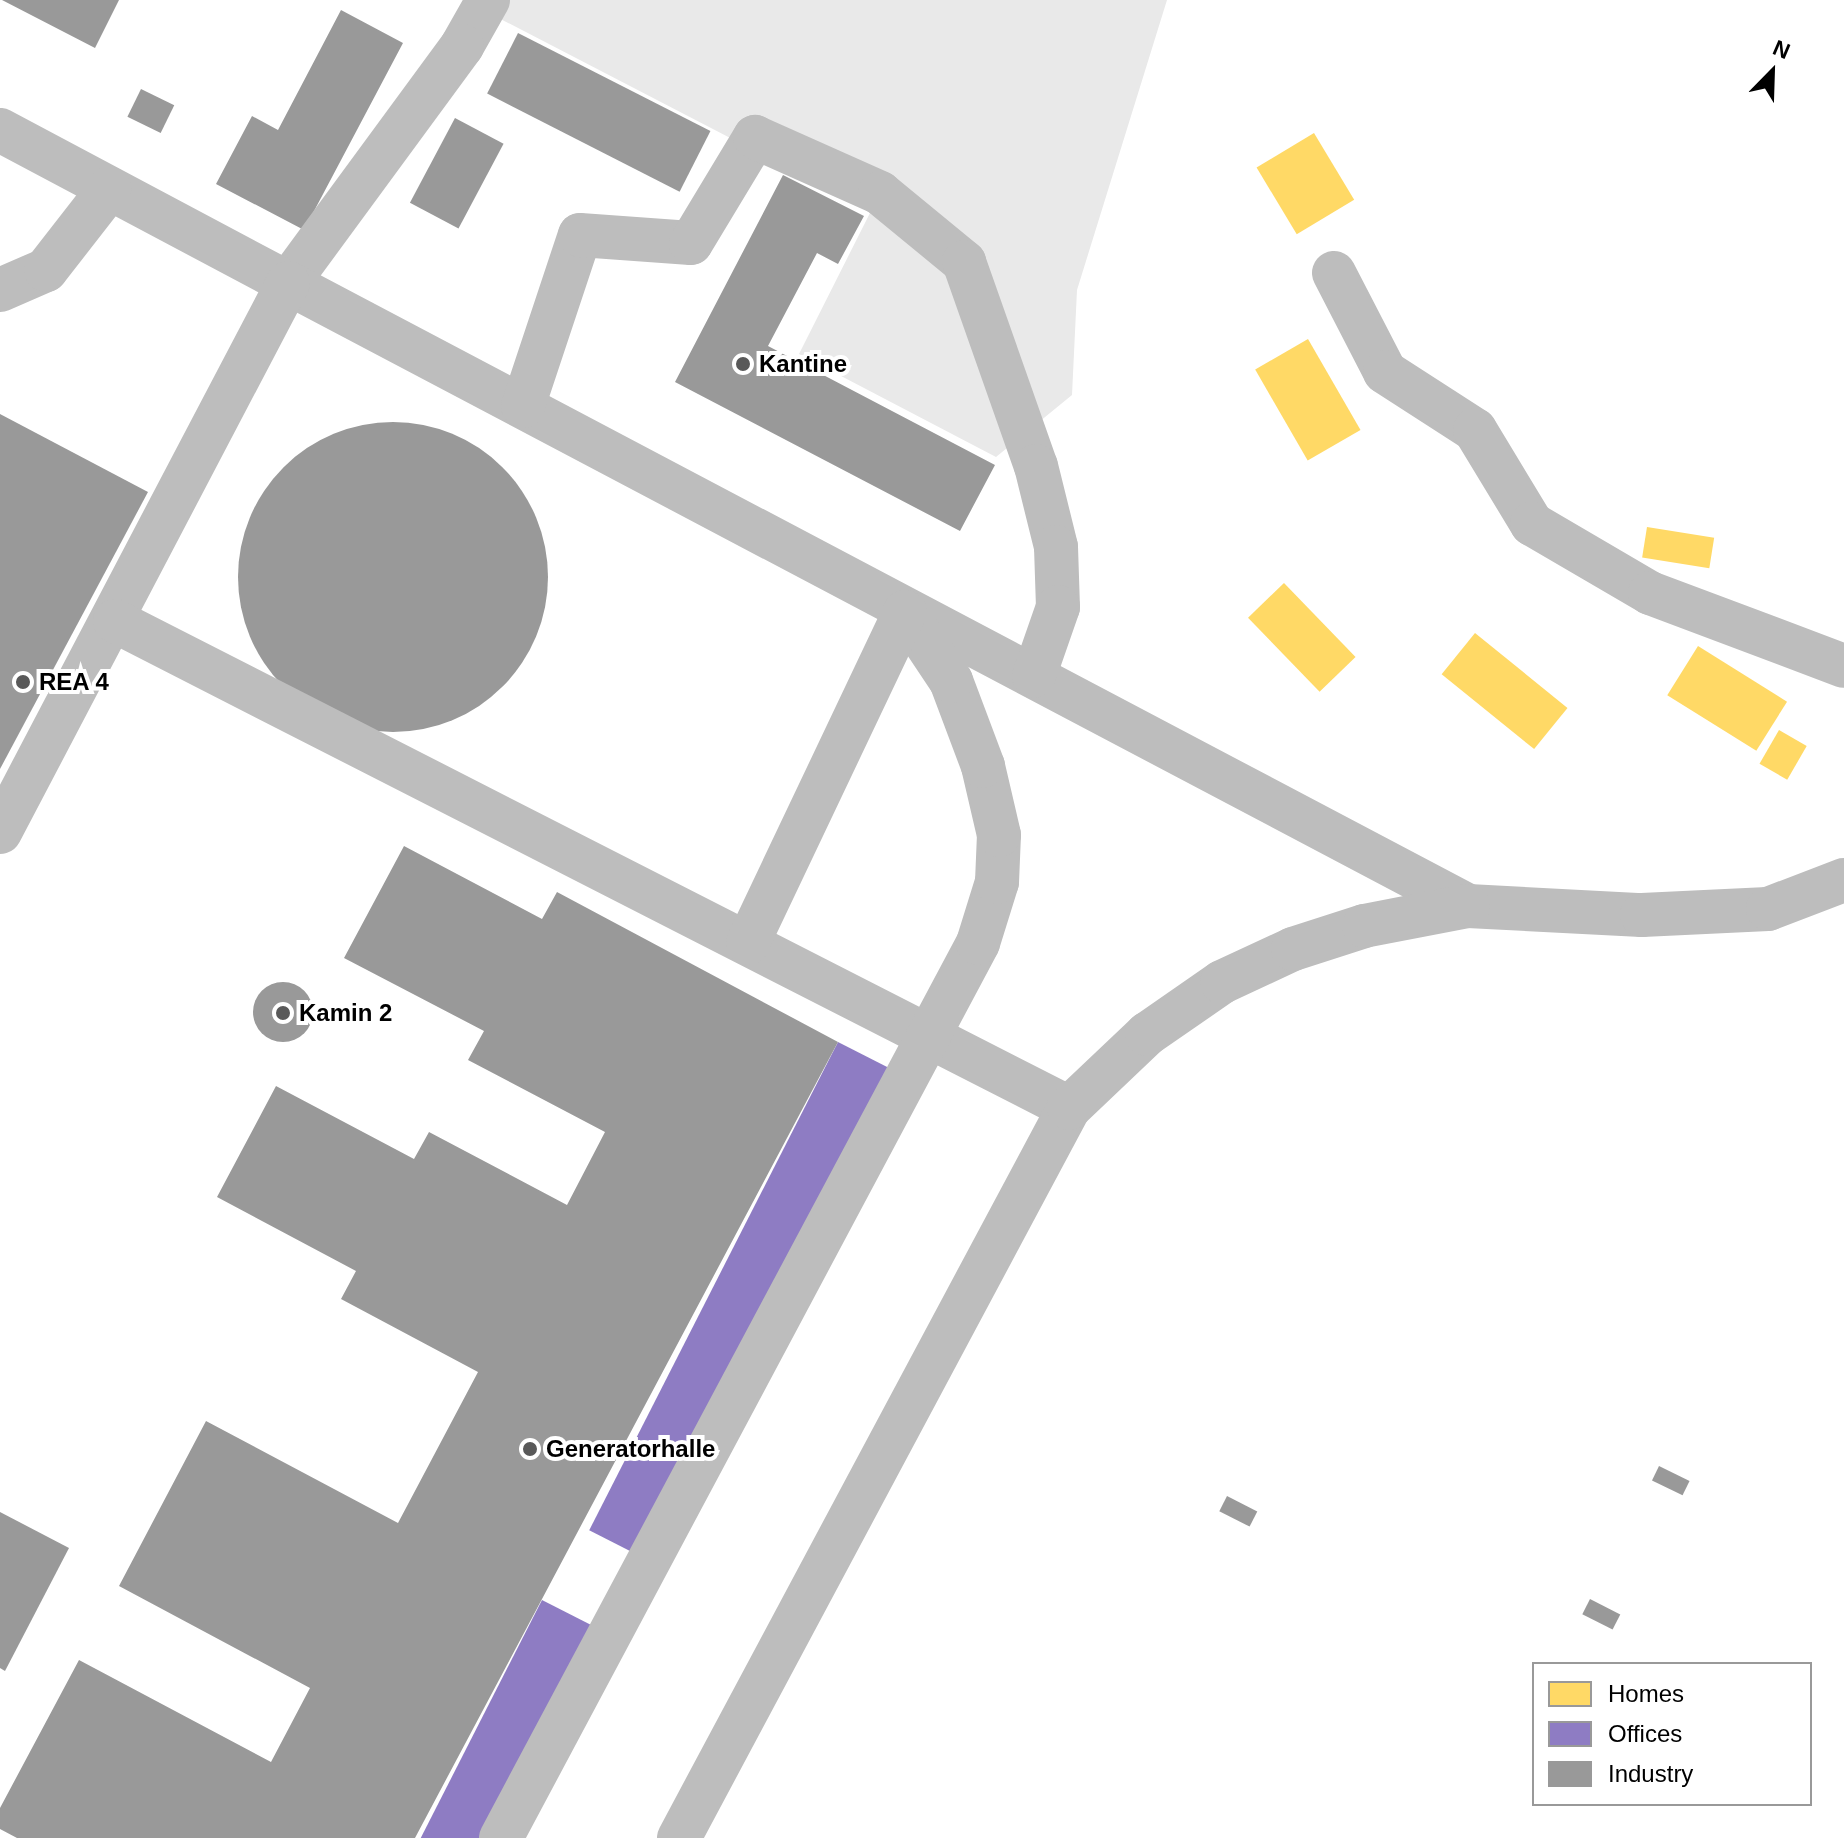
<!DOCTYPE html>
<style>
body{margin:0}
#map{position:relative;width:1844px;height:1838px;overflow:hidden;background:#fff;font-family:Arial,sans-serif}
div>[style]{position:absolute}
.green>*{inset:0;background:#e9e9e9}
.homes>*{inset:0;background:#ffd966;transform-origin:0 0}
.offices>*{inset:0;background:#8e7cc3;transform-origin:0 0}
.industry>*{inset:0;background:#999;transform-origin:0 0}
.round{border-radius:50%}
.minor>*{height:44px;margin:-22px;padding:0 22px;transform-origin:22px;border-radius:22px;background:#bdbdbd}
.dots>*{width:22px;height:22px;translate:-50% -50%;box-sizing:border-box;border:4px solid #fff;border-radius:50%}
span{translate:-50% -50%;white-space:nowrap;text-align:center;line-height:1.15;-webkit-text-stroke:8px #fff;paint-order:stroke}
.poi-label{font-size:24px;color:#000;font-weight:700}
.left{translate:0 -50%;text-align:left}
.legend{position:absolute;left:1532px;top:1662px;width:280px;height:144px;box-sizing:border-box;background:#fff;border:2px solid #999;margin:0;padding:10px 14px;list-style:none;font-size:24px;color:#000}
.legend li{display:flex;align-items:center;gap:16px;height:40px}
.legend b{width:40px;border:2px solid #999}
.north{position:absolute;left:1732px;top:32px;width:80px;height:80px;-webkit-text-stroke:6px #fff;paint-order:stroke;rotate:23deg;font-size:22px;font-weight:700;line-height:32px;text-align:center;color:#000}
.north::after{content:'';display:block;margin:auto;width:28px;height:36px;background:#000;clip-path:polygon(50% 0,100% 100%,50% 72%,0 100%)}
</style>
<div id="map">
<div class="green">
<i style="clip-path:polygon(496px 0,1167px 0,1077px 290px,1072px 395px,996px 457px,799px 354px,871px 211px,489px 13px)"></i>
</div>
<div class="homes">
<i style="left:1314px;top:133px;width:78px;height:67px;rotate:59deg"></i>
<i style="left:1308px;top:339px;width:105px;height:61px;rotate:60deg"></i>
<i style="left:1647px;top:527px;width:68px;height:31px;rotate:9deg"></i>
<i style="left:1284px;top:583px;width:103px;height:50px;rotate:46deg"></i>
<i style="left:1475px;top:633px;width:119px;height:53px;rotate:39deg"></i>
<i style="left:1698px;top:646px;width:105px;height:58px;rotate:32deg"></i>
<i style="left:1779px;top:730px;width:32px;height:39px;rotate:30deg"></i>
</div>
<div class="offices">
<i style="left:838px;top:1042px;width:59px;height:548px;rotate:27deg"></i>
<i style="left:542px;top:1600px;width:59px;height:270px;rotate:27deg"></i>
</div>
<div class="industry">
<i style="clip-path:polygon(2px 0,119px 0,95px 48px)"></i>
<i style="clip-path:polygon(341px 10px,403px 43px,304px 230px,216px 184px,252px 116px,278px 130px)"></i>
<i style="left:518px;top:33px;width:216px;height:68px;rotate:27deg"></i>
<i style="left:141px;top:89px;width:37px;height:31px;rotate:26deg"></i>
<i style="left:455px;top:118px;width:55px;height:96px;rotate:28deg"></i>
<i style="clip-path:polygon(783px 175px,864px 216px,838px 264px,817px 253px,768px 346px,995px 465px,960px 531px,675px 382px)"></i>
<i style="clip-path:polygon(0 414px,148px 492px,0 769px)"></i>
<i class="round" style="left:238px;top:422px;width:310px;height:310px"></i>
<i style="clip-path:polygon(404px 846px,542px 919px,557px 892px,838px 1042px,415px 1838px,17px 1838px,0 1829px,0 1808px,79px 1660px,271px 1762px,310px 1688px,119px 1586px,206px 1421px,398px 1523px,478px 1372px,341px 1299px,356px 1271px,217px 1197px,276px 1086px,414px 1159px,429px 1132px,567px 1205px,605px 1132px,468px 1060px,484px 1031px,344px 958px)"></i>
<i class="round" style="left:253px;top:982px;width:60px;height:60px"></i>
<i style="left:1659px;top:1466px;width:34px;height:16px;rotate:26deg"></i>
<i style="left:1227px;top:1496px;width:34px;height:17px;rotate:27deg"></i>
<i style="clip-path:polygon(0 1512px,69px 1548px,5px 1671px,0 1668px)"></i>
<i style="left:1590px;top:1599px;width:34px;height:17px;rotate:27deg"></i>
</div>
<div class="minor">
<i style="left:488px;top:0;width:53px;rotate:119.5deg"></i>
<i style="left:462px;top:46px;width:294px;rotate:126.3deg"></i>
<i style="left:288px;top:283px;width:1334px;rotate:27.83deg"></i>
<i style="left:1468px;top:906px;width:174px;rotate:3deg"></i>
<i style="left:1642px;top:915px;width:126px;rotate:-2.7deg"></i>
<i style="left:1768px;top:909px;width:81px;rotate:-20.9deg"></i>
<i style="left:0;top:130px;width:326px;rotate:28deg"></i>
<i style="left:288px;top:283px;width:620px;rotate:117.68deg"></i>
<i style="left:1334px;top:273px;width:111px;rotate:62.7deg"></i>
<i style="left:1385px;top:372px;width:107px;rotate:32.8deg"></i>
<i style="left:1475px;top:430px;width:110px;rotate:58.8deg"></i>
<i style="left:1532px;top:524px;width:137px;rotate:30.3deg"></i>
<i style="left:1650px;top:593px;width:207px;rotate:20.6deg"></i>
<i style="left:0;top:290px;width:50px;rotate:-23.5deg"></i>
<i style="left:46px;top:270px;width:103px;rotate:-52.1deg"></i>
<i style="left:523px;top:406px;width:180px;rotate:-71.6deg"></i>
<i style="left:580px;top:235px;width:111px;rotate:4.1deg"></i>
<i style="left:691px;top:243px;width:124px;rotate:-58.9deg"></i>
<i style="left:755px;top:137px;width:137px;rotate:24.1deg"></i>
<i style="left:880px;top:193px;width:109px;rotate:39.4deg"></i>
<i style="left:964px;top:262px;width:216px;rotate:70.6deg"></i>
<i style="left:1036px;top:466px;width:83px;rotate:76.1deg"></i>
<i style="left:1056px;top:547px;width:60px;rotate:88.1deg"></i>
<i style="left:1058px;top:607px;width:73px;rotate:109.2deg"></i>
<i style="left:115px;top:621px;width:1071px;rotate:27.04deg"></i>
<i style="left:501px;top:1838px;width:1014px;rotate:-61.94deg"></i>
<i style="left:978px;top:943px;width:64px;rotate:-72.7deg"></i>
<i style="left:997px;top:882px;width:47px;rotate:-87.6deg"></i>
<i style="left:999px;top:835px;width:71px;rotate:-103.1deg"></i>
<i style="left:983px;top:766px;width:91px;rotate:-110.6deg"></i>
<i style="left:951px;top:681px;width:83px;rotate:-123.7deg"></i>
<i style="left:905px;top:612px;width:366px;rotate:115.4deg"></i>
<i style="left:679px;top:1838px;width:828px;rotate:-61.89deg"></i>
<i style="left:1069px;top:1108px;width:108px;rotate:-43.5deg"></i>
<i style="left:1147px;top:1034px;width:91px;rotate:-34.7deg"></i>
<i style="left:1222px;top:982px;width:78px;rotate:-24.9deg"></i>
<i style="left:1293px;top:949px;width:75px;rotate:-17.9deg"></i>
<i style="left:1364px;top:926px;width:106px;rotate:-10.9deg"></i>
</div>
<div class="dots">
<i style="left:743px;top:364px;background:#595959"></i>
<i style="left:23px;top:682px;background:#595959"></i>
<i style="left:283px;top:1013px;background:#595959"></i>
<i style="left:530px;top:1449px;background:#595959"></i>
</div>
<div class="poi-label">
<span class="left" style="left:759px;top:364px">Kantine</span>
<span class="left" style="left:39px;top:682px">REA 4</span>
<span class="left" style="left:299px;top:1013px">Kamin 2</span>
<span class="left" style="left:546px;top:1449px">Generatorhalle</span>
</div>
<ul class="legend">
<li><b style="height:22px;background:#ffd966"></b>Homes</li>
<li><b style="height:22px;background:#8e7cc3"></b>Offices</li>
<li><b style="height:22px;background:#999"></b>Industry</li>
</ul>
<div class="north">N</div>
</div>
